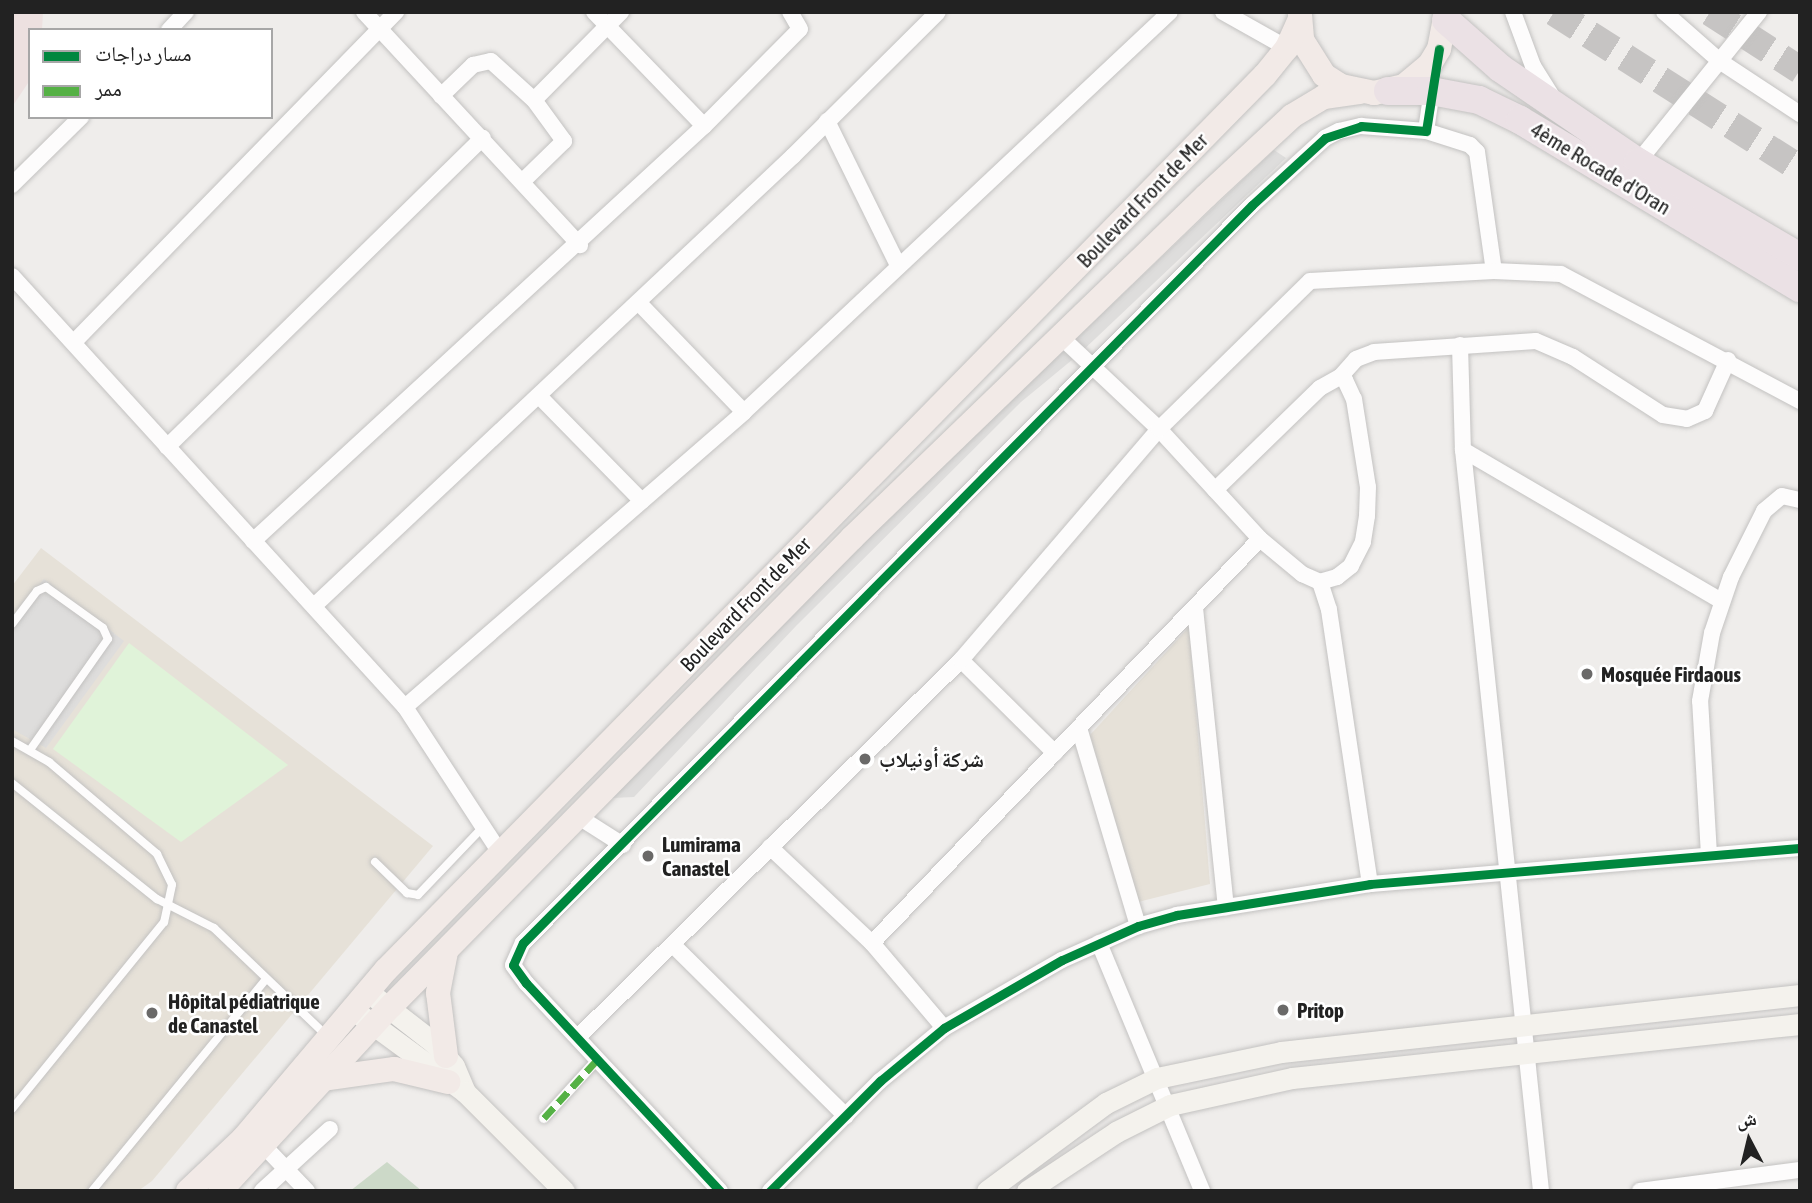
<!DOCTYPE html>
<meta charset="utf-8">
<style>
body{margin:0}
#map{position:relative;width:1812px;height:1203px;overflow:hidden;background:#efedeb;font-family:"Asap Condensed","Noto Naskh Arabic",sans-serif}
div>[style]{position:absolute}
.education>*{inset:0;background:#e6e1d8}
.religious>*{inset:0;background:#dedddc}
.military>*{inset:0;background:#ede1e0}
.cemetery>*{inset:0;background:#ccd9c8}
.park>*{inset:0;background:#e0f3d9}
.motorway-tunnel>*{height:28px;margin-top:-14px;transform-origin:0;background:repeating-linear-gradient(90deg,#c6c4c3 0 28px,transparent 0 42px)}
.roads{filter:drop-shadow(0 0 2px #c3c2c1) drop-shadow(0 0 2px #c3c2c1)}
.service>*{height:8px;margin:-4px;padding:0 4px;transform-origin:4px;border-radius:4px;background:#fdfcfc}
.pedestrian>*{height:10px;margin:-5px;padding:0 5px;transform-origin:5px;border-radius:5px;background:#fdfcfc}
.minor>*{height:16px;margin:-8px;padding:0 8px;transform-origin:8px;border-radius:8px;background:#fdfcfc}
.secondary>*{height:21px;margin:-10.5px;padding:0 10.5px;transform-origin:10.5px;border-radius:10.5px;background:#f4f2ed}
.primary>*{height:24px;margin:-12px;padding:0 12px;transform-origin:12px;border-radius:12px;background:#f2eae7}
.motorway>*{height:28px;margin:-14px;padding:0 14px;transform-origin:14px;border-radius:14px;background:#ebe1e5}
.quiet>*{height:7px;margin-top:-3.5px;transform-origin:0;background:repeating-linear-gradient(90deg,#55b145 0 14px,transparent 0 21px)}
.cycleway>*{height:9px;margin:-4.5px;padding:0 4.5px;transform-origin:4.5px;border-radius:4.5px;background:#00873e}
.dots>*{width:19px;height:19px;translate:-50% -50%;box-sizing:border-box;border:4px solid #fff;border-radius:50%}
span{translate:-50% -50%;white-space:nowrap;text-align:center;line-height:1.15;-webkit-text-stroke:5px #fff;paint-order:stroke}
.street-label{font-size:21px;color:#222}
.poi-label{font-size:21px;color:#222;font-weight:700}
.left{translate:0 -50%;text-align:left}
.frame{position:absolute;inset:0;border:14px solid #222;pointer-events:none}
.legend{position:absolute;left:28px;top:28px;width:245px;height:91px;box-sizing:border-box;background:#fff;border:2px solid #a7a7a7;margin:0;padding:9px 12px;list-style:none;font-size:21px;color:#222}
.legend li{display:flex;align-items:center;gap:14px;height:35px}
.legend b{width:35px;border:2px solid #a7a7a7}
.north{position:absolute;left:1714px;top:1105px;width:70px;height:70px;-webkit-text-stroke:5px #fff;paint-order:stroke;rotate:353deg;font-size:19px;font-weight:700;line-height:28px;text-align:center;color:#222}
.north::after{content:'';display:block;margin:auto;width:24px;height:32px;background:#222;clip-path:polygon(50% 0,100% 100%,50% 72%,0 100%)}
</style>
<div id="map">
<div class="education">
<i style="clip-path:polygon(41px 548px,433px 846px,152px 1181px,138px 1191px,12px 1191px,12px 586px)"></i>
<i style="clip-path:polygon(1189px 627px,1210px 884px,1138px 902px,1090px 735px)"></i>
</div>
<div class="religious">
<i style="clip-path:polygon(1274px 150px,1286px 158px,1078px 355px,1021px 402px,796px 626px,634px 797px,612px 798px,785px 616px)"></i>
<i style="clip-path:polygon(44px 579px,124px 641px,46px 748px,12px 729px,12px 617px)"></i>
</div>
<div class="military">
<i style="clip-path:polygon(12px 12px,43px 12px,42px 30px,30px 30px,30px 80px,12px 107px)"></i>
</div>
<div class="cemetery">
<i style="clip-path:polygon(387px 1162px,422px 1191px,350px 1191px)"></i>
</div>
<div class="park">
<i style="clip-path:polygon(129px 643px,288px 765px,181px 842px,53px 749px)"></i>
</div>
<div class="motorway-tunnel">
<i style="left:1554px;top:12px;width:292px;rotate:32.5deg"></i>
<i style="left:1710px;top:12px;width:107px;rotate:32.8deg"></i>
</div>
<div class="roads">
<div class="service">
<i style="left:12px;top:624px;width:41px;rotate:-52.9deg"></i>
<i style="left:37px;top:591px;width:10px;rotate:-24deg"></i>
<i style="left:46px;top:587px;width:70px;rotate:35.7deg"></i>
<i style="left:103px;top:628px;width:12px;rotate:66deg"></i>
<i style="left:108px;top:639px;width:136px;rotate:125.1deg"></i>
<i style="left:12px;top:741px;width:43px;rotate:29.6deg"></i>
<i style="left:49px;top:762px;width:142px;rotate:40.4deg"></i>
<i style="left:157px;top:854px;width:34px;rotate:64deg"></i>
<i style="left:172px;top:885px;width:38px;rotate:102deg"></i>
<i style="left:164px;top:922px;width:241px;rotate:129.1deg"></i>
<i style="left:12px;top:783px;width:186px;rotate:38.7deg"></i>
<i style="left:157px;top:899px;width:64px;rotate:27deg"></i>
<i style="left:214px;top:928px;width:155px;rotate:43.7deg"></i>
<i style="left:375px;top:862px;width:45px;rotate:44.1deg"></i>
<i style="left:407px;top:893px;width:11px;rotate:10deg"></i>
<i style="left:418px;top:895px;width:94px;rotate:-46.3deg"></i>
<i style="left:92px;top:1191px;width:274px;rotate:-50.6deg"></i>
</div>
<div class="pedestrian">
<i style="left:544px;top:1118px;width:79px;rotate:-47.6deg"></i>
</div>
<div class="minor">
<i style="left:364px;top:12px;width:318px;rotate:47.2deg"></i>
<i style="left:594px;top:12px;width:158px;rotate:46deg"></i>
<i style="left:1223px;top:12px;width:73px;rotate:29.4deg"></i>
<i style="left:1513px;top:12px;width:58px;rotate:69.7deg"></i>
<i style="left:1533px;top:66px;width:34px;rotate:58deg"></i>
<i style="left:1664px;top:12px;width:76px;rotate:41.3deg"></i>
<i style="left:1721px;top:62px;width:95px;rotate:33.4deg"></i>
<i style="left:169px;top:30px;width:25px;rotate:-47deg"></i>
<i style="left:441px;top:96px;width:45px;rotate:-44.1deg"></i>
<i style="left:473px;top:65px;width:18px;rotate:-13deg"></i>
<i style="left:491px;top:61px;width:58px;rotate:42.2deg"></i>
<i style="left:534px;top:100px;width:51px;rotate:53.8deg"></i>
<i style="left:564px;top:141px;width:57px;rotate:135.7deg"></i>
<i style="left:534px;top:100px;width:124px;rotate:-45.3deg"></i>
<i style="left:827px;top:121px;width:161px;rotate:63.8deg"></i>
<i style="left:1426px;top:131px;width:46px;rotate:17.7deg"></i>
<i style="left:1470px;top:145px;width:10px;rotate:45deg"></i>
<i style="left:1477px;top:152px;width:120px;rotate:81.9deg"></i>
<i style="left:1638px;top:162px;width:193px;rotate:-51.1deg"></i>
<i style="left:12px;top:185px;width:97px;rotate:-44.6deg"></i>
<i style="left:12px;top:276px;width:583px;rotate:47.64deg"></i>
<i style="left:405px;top:707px;width:176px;rotate:56.9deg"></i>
<i style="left:639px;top:303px;width:151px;rotate:46.1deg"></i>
<i style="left:1060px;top:336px;width:136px;rotate:43.2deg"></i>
<i style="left:1159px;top:429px;width:149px;rotate:47.4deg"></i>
<i style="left:1260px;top:539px;width:55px;rotate:39.8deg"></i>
<i style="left:1302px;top:574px;width:20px;rotate:24deg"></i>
<i style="left:1320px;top:582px;width:29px;rotate:72deg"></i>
<i style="left:1329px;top:610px;width:277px;rotate:81.5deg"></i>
<i style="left:75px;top:341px;width:460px;rotate:-45.7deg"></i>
<i style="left:1460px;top:345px;width:105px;rotate:88.4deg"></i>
<i style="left:1463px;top:450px;width:745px;rotate:83.99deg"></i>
<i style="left:1340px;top:377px;width:24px;rotate:-48deg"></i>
<i style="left:1356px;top:359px;width:19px;rotate:-21deg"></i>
<i style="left:1374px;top:352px;width:162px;rotate:-3.9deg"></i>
<i style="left:1536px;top:341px;width:40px;rotate:23.4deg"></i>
<i style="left:1573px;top:357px;width:107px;rotate:32.8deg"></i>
<i style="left:1663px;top:415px;width:24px;rotate:9deg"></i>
<i style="left:1687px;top:419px;width:20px;rotate:-24deg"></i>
<i style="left:1705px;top:411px;width:56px;rotate:-65.7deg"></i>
<i style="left:539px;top:396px;width:147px;rotate:45.6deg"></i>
<i style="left:167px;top:447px;width:442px;rotate:-44.4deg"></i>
<i style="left:1463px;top:450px;width:299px;rotate:30.3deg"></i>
<i style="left:1215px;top:490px;width:146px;rotate:-44.2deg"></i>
<i style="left:1320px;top:388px;width:23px;rotate:-29deg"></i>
<i style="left:1340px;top:377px;width:6px;rotate:31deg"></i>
<i style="left:1345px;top:380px;width:21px;rotate:65deg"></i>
<i style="left:1354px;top:399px;width:89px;rotate:81deg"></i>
<i style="left:1368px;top:487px;width:29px;rotate:92deg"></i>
<i style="left:1367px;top:516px;width:26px;rotate:99deg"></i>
<i style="left:1363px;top:542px;width:27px;rotate:117deg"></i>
<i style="left:1351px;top:566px;width:18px;rotate:142deg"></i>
<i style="left:1337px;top:577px;width:18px;rotate:164deg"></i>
<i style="left:253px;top:541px;width:613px;rotate:-42.62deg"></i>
<i style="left:704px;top:126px;width:136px;rotate:-45.3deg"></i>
<i style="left:800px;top:29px;width:20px;rotate:-120deg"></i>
<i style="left:314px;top:606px;width:657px;rotate:-43.21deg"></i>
<i style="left:793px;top:156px;width:204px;rotate:-44.8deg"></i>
<i style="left:1195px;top:608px;width:301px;rotate:84.1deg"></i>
<i style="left:961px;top:660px;width:132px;rotate:44.7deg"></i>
<i style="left:405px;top:707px;width:449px;rotate:-41deg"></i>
<i style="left:744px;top:412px;width:584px;rotate:-43.2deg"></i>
<i style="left:1079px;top:728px;width:207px;rotate:73.4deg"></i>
<i style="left:579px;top:817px;width:52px;rotate:32.5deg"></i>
<i style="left:770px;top:847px;width:140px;rotate:43.3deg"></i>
<i style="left:872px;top:943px;width:111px;rotate:49.7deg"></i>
<i style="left:1709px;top:855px;width:154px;rotate:-93.3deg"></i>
<i style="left:1700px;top:701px;width:69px;rotate:-80deg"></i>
<i style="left:1712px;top:633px;width:59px;rotate:-71.3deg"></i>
<i style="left:1731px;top:577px;width:74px;rotate:-63.4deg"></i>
<i style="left:1764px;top:511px;width:23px;rotate:-40deg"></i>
<i style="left:1782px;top:496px;width:18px;rotate:13deg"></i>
<i style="left:872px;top:943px;width:560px;rotate:-46.16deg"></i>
<i style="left:1099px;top:943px;width:269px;rotate:67.4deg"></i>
<i style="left:674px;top:946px;width:242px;rotate:44.7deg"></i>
<i style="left:578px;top:1037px;width:537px;rotate:-44.55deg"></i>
<i style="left:961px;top:660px;width:304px;rotate:-49.4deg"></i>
<i style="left:1159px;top:429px;width:211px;rotate:-44.4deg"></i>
<i style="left:1310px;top:281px;width:184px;rotate:-3.1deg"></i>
<i style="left:1494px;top:271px;width:67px;rotate:2.6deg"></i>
<i style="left:1561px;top:274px;width:271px;rotate:28deg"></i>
<i style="left:263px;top:1145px;width:64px;rotate:46.3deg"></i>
<i style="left:262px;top:1191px;width:92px;rotate:-42.4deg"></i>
<i style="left:720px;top:1191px;width:284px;rotate:-133deg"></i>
<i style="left:526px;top:983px;width:22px;rotate:-126deg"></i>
<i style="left:513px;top:965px;width:24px;rotate:-66deg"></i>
<i style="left:523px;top:943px;width:1037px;rotate:-45.35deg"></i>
<i style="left:1252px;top:205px;width:99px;rotate:-42.5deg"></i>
<i style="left:1325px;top:138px;width:16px;rotate:-27deg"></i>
<i style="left:1339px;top:131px;width:23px;rotate:-13deg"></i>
<i style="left:1361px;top:126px;width:65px;rotate:4.4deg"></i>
<i style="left:1426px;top:131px;width:49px;rotate:-81.7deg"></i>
<i style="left:770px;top:1191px;width:156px;rotate:-45deg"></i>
<i style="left:880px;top:1081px;width:83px;rotate:-39.6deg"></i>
<i style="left:944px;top:1028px;width:136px;rotate:-30deg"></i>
<i style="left:1062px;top:960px;width:83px;rotate:-24.1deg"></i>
<i style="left:1138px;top:926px;width:41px;rotate:-15.8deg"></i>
<i style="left:1177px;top:915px;width:195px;rotate:-9.1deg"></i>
<i style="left:1370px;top:884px;width:432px;rotate:-4.8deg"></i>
<i style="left:1640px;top:1191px;width:161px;rotate:-7.5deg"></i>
</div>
<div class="secondary">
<i style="left:367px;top:991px;width:85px;rotate:37.8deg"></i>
<i style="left:434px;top:1043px;width:30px;rotate:49deg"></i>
<i style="left:454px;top:1066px;width:28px;rotate:67deg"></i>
<i style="left:352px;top:1009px;width:140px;rotate:36.3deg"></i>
<i style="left:465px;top:1092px;width:140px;rotate:45deg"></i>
<i style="left:987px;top:1191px;width:148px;rotate:-36.5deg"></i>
<i style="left:1106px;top:1103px;width:57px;rotate:-26.1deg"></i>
<i style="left:1157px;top:1078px;width:127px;rotate:-11.8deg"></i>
<i style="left:1281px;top:1052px;width:522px;rotate:-6.27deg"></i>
<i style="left:1027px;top:1191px;width:107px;rotate:-33.5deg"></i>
<i style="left:1116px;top:1132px;width:60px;rotate:-26.6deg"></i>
<i style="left:1170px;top:1105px;width:125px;rotate:-12.5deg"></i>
<i style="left:1292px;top:1078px;width:511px;rotate:-6.07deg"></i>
</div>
<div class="primary">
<i style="left:1300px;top:15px;width:25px;rotate:85deg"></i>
<i style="left:1302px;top:40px;width:41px;rotate:57.8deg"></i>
<i style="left:1324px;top:75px;width:20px;rotate:33deg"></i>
<i style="left:1341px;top:86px;width:34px;rotate:12deg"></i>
<i style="left:1374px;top:93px;width:31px;rotate:-13deg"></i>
<i style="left:1404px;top:86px;width:34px;rotate:-40deg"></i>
<i style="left:1430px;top:64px;width:17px;rotate:-59deg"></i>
<i style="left:1439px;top:49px;width:38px;rotate:-79deg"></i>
<i style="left:446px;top:1056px;width:64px;rotate:-97.2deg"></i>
<i style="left:438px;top:993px;width:42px;rotate:-79deg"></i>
<i style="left:322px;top:1079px;width:73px;rotate:-7.9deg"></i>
<i style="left:394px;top:1069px;width:56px;rotate:13.5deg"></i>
<i style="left:188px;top:1191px;width:76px;rotate:-43.4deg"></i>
<i style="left:243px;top:1139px;width:221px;rotate:-49.8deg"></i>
<i style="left:386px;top:970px;width:1254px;rotate:-45.52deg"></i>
<i style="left:1265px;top:75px;width:35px;rotate:-51deg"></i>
<i style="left:1287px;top:48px;width:32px;rotate:-66deg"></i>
<i style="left:220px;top:1191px;width:252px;rotate:-47.3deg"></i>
<i style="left:391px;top:1006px;width:657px;rotate:-45.43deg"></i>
<i style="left:852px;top:538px;width:492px;rotate:-44deg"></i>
<i style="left:1206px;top:196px;width:117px;rotate:-42.9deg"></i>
<i style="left:1292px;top:116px;width:37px;rotate:-31deg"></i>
<i style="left:1324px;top:97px;width:37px;rotate:-8deg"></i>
</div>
<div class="motorway">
<i style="left:1446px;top:20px;width:72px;rotate:41.6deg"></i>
<i style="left:1500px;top:68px;width:167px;rotate:34.3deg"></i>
<i style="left:1638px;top:162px;width:188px;rotate:30.4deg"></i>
<i style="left:1388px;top:91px;width:43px"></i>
<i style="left:1431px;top:91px;width:49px;rotate:10.6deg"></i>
<i style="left:1479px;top:100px;width:46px;rotate:26deg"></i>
<i style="left:1520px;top:120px;width:327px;rotate:31deg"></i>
</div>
</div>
<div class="quiet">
<i style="left:544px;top:1118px;width:79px;rotate:-47.6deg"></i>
</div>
<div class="cycleway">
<i style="left:720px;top:1191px;width:284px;rotate:-133deg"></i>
<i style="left:526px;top:983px;width:22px;rotate:-126deg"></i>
<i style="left:513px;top:965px;width:24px;rotate:-66deg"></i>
<i style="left:523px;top:943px;width:1037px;rotate:-45.35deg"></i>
<i style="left:1252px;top:205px;width:99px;rotate:-42.5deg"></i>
<i style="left:1325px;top:138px;width:38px;rotate:-18deg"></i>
<i style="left:1361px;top:126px;width:65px;rotate:4.4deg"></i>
<i style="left:1426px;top:131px;width:83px;rotate:-81deg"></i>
<i style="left:770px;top:1191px;width:156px;rotate:-45deg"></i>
<i style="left:880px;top:1081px;width:83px;rotate:-39.6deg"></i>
<i style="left:944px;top:1028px;width:136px;rotate:-30deg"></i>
<i style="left:1062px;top:960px;width:83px;rotate:-24.1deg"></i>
<i style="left:1138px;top:926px;width:41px;rotate:-15.8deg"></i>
<i style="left:1177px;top:915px;width:195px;rotate:-9.1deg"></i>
<i style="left:1370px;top:884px;width:432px;rotate:-4.8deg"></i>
</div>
<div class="dots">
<i style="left:1587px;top:674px;background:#6a6968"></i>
<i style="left:865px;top:759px;background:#6a6968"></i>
<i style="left:648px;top:856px;background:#6a6968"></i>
<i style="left:1283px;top:1010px;background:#6a6968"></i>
<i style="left:152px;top:1013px;background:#6a6968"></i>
</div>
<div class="street-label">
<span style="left:1601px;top:168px;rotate:31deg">4ème Rocade d'Oran</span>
<span style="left:1142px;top:200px;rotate:-46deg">Boulevard Front de Mer</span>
<span style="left:745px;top:604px;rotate:-46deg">Boulevard Front de Mer</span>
</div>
<div class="poi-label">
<span class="left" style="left:1601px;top:674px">Mosquée Firdaous</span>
<span class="left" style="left:879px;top:759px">شركة أونيلاب</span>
<span class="left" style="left:662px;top:856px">Lumirama<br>Canastel</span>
<span class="left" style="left:168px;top:1013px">Hôpital pédiatrique<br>de Canastel</span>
<span class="left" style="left:1297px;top:1010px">Pritop</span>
</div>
<div class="frame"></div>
<ul class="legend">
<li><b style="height:9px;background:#00873e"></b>مسار دراجات</li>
<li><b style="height:9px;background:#55b145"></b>ممر</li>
</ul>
<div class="north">ش</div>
</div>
